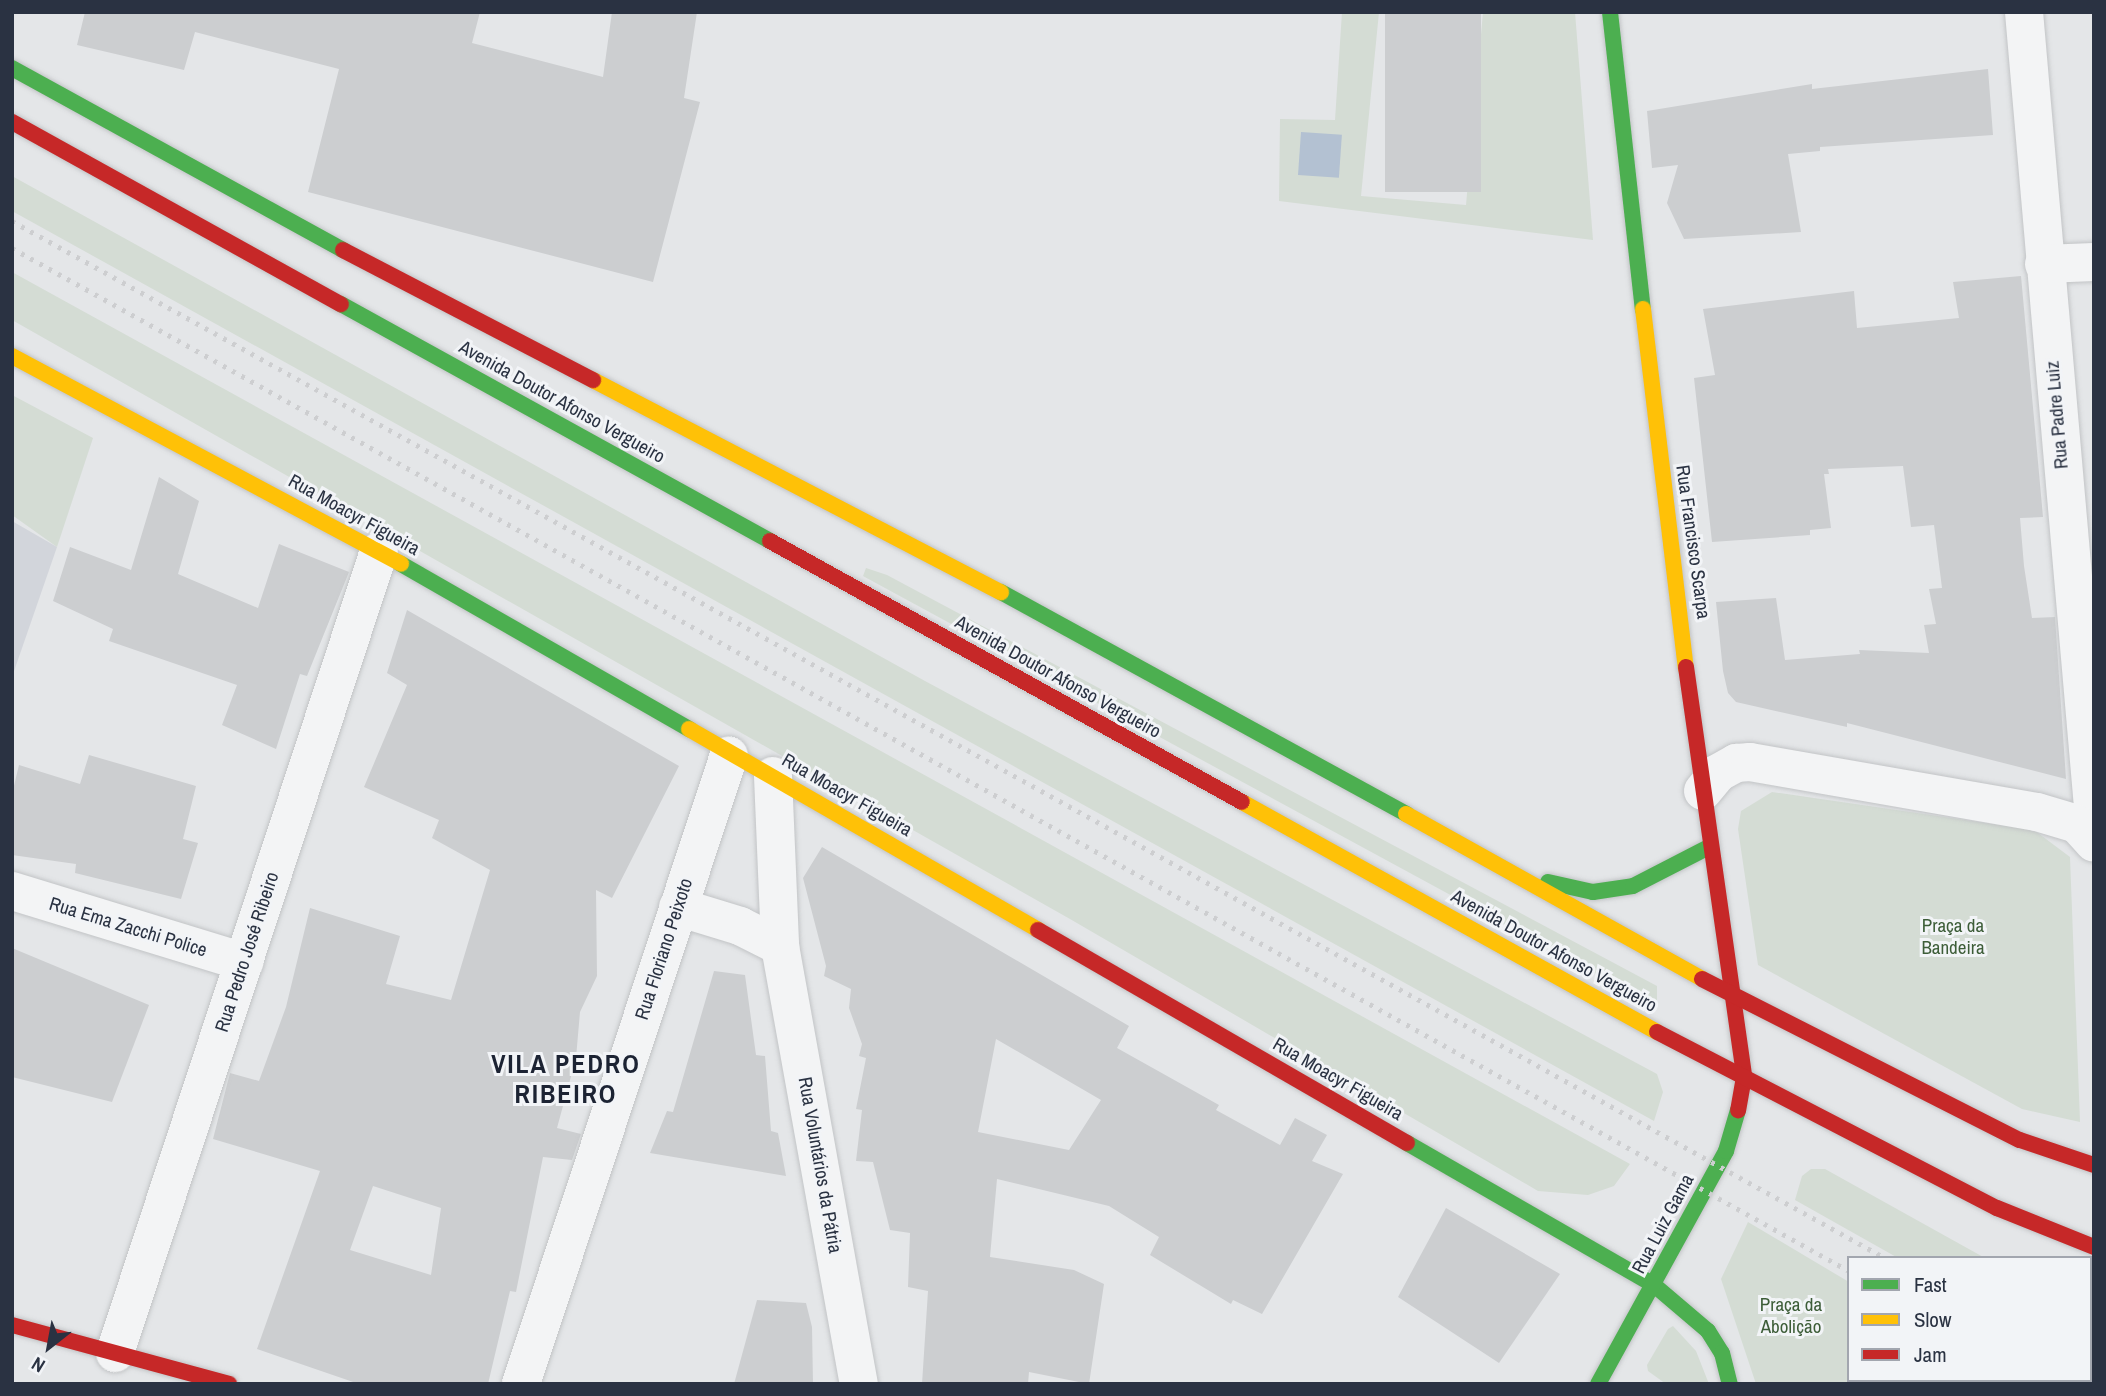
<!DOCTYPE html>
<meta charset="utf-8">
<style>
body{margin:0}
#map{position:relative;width:2106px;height:1396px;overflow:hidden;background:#e4e6e8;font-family:"Archivo Narrow",sans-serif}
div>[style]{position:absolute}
.built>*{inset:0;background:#d2d5db}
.green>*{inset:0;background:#d4dcd4}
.water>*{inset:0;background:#b3c1d2;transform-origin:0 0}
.building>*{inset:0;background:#ccced0;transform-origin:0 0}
.roads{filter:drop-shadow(0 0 2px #c2c4c6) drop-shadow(0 0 2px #c2c4c6)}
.street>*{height:38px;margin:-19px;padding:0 19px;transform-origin:19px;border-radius:19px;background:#f3f4f5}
.fast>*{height:16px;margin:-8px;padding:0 8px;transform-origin:8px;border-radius:8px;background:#4caf50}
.slow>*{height:16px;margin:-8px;padding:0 8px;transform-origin:8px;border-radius:8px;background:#ffc107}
.jam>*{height:16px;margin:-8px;padding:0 8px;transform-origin:8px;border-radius:8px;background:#c62828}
.rail>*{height:5px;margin-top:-2.5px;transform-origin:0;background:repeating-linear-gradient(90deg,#cdced0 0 3.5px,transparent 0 10.5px)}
span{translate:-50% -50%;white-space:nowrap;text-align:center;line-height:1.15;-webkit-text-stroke:6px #f2f4f7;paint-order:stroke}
.street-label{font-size:19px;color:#2a3242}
.park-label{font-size:19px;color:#3d5d38}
.district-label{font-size:26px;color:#1c2333;font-weight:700;letter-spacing:2px}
.frame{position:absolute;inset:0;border:14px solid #2a3242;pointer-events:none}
.legend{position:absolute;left:1847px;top:1256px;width:245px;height:126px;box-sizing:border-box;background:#f2f4f7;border:2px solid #a2a6af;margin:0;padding:9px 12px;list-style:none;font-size:21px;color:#2a3242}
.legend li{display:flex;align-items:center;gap:14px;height:35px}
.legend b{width:35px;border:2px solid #a2a6af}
.north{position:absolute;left:14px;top:1312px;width:70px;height:70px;-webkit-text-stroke:5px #f2f4f7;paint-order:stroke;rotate:211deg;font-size:19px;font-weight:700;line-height:28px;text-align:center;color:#2a3242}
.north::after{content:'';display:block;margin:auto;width:24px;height:32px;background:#2a3242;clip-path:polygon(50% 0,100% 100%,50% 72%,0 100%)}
</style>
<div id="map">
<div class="built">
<i style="clip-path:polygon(12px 521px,57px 547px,12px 677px)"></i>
</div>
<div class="green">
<i style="clip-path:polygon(1342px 12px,1379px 12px,1361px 196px,1466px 205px,1483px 12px,1575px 12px,1593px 240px,1279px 201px,1280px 119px,1335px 120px)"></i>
<i style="clip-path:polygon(12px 176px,925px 681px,1657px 1074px,1663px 1092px,1654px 1121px,12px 211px)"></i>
<i style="clip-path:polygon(12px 272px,1630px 1164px,1614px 1186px,1588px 1195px,1538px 1191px,1070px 919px,12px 320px)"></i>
<i style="clip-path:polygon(12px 395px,93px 438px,57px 547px,12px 515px)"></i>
<i style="clip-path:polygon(866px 568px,887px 575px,1657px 986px,1657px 1007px,863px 576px)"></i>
<i style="clip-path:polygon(1772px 792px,2034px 830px,2070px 857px,2080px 1122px,2022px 1109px,1758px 965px,1738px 829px,1741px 811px)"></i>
<i style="clip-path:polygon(1811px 1169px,1825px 1169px,1985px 1258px,1898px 1258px,1795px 1200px,1802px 1176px)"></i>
<i style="clip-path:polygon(1748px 1222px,1849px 1282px,1849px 1380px,2038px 1384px,1756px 1384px,1721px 1279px)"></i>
<i style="clip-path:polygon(1673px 1326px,1696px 1351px,1709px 1384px,1666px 1384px,1648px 1371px,1647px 1365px,1668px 1329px)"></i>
</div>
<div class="water">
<i style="left:1301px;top:132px;width:41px;height:43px;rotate:4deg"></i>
</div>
<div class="building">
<i style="clip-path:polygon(85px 12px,480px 12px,472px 43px,603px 77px,612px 12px,697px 12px,684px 98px,700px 102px,653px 282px,308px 192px,339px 69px,195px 32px,184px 70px,77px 45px)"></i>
<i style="left:1385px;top:12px;width:96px;height:180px"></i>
<i style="clip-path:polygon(1988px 69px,1993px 135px,1820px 147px,1820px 151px,1788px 154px,1801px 232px,1684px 239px,1667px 203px,1678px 165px,1652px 168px,1647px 111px,1812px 84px,1812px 89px)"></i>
<i style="clip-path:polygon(2021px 276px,2043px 517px,2020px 518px,2024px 566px,2032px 618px,2055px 617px,2066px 779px,1847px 723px,1847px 727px,1736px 702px,1728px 693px,1723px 671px,1716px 602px,1776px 598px,1785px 660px,1860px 654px,1859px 650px,1929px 653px,1924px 625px,1936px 624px,1929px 589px,1942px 588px,1934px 525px,1911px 527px,1903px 466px,1828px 469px,1829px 474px,1824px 474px,1831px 528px,1810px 530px,1810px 535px,1712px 542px,1694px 378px,1715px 375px,1703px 309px,1854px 291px,1857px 328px,1959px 318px,1953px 282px)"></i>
<i style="clip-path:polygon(159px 477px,199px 501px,178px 574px,258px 608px,279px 544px,349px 572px,307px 676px,300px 674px,276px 749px,222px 725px,237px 685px,109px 641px,113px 629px,53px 601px,70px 547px,131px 570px)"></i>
<i style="clip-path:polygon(evenodd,407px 610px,679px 766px,612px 898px,596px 890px,597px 976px,580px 1012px,576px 1058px,557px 1128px,581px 1134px,572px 1160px,543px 1157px,516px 1292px,510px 1291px,488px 1384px,359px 1384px,257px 1349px,320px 1171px,213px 1139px,230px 1073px,259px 1081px,286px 1007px,310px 908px,400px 936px,386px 984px,451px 1000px,490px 870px,432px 838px,439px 820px,364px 787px,407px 685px,387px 673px,407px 610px,373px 1186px,441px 1208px,431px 1275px,350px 1250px,373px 1186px)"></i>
<i style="clip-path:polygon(89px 755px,196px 786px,183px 839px,198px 843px,181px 899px,75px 873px,76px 864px,12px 855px,12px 794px,19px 765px,80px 784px)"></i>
<i style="clip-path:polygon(evenodd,822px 847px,1129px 1026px,1117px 1048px,1219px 1105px,1216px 1110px,1280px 1145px,1295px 1118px,1327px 1135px,1312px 1161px,1343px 1174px,1262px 1314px,1233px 1300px,1231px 1304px,1150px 1255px,1159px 1237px,1109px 1206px,997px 1179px,990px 1257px,1074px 1270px,1104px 1284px,1089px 1384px,1029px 1372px,1028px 1384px,922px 1384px,928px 1291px,908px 1287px,910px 1233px,890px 1230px,873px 1162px,856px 1161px,862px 1110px,856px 1109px,866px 1058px,859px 1056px,862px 1044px,849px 1008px,851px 989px,824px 976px,826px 966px,803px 878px,822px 847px,996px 1039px,1101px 1100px,1069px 1150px,978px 1132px,996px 1039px)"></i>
<i style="clip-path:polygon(12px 948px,149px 1005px,112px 1102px,12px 1077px)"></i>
<i style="clip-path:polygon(714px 971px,745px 975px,756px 1055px,765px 1056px,771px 1131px,778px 1133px,786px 1176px,650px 1153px,667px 1111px,673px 1112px)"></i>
<i style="clip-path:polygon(1446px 1208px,1560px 1274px,1499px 1363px,1398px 1297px)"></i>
<i style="clip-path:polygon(757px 1300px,806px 1303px,812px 1327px,813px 1384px,734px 1384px)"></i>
</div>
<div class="roads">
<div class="street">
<i style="left:2024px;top:12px;width:809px;rotate:85.04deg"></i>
<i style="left:2044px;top:264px;width:50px;rotate:-2.3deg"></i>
<i style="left:773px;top:776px;width:170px;rotate:87.6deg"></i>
<i style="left:780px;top:946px;width:445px;rotate:79.8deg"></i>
<i style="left:1703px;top:791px;width:23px;rotate:-50deg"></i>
<i style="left:1718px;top:773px;width:21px;rotate:-29deg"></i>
<i style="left:1736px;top:763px;width:14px;rotate:-4deg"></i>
<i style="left:1750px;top:762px;width:291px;rotate:9.9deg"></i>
<i style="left:2037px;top:812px;width:42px;rotate:16.7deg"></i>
<i style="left:2077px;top:824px;width:25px;rotate:48deg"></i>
<i style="left:12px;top:891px;width:243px;rotate:17deg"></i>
<i style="left:678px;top:907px;width:65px;rotate:17deg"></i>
<i style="left:740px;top:926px;width:45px;rotate:26.6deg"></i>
<i style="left:115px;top:1353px;width:844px;rotate:-71.78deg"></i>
<i style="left:521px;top:1384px;width:662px;rotate:-71.7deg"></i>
</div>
<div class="fast">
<i style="left:1610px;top:12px;width:299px;rotate:83.7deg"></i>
<i style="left:12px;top:68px;width:378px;rotate:28.8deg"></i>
<i style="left:341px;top:304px;width:490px;rotate:28.9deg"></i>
<i style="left:401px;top:564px;width:332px;rotate:29.8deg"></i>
<i style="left:1001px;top:592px;width:462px;rotate:28.7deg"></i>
<i style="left:1548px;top:882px;width:46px;rotate:12.5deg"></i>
<i style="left:1593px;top:892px;width:40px;rotate:-8.5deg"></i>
<i style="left:1633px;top:886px;width:85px;rotate:-27.2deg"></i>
<i style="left:1407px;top:1143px;width:285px;rotate:29.9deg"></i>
<i style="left:1654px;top:1285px;width:71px;rotate:40.4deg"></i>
<i style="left:1708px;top:1331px;width:26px;rotate:58deg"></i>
<i style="left:1722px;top:1353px;width:32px;rotate:76deg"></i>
<i style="left:1598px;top:1384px;width:266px;rotate:-61.2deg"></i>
<i style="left:1726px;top:1151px;width:43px;rotate:-73.7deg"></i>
</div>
<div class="slow">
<i style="left:1643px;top:309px;width:361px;rotate:83.2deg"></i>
<i style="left:12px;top:356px;width:441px;rotate:28.1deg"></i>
<i style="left:593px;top:380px;width:460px;rotate:27.5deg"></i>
<i style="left:689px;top:729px;width:403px;rotate:29.9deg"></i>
<i style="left:1242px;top:802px;width:474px;rotate:29deg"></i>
<i style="left:1406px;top:814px;width:339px;rotate:29.1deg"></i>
</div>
<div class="jam">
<i style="left:12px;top:122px;width:376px;rotate:29deg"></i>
<i style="left:343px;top:250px;width:282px;rotate:27.5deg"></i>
<i style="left:770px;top:541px;width:539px;rotate:28.94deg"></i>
<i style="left:1686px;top:667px;width:414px;rotate:81.9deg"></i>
<i style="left:1744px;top:1077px;width:34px;rotate:100deg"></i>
<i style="left:1038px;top:930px;width:426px;rotate:30deg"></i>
<i style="left:1702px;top:979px;width:356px;rotate:26.9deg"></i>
<i style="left:2020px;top:1140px;width:78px;rotate:18.7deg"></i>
<i style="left:1657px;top:1032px;width:383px;rotate:27.4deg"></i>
<i style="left:1997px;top:1208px;width:105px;rotate:21.9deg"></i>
<i style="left:12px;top:1325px;width:225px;rotate:15.2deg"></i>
</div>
</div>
<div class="rail">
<i style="left:12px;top:221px;width:2141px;rotate:28.97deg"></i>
<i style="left:12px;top:248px;width:2103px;rotate:29.11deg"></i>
<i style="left:2090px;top:1372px;width:4px;rotate:27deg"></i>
<i style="left:2050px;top:1380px;width:7px;rotate:34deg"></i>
</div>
<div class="street-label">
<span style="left:562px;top:402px;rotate:29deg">Avenida Doutor Afonso Vergueiro</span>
<span style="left:2057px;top:415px;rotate:-95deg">Rua Padre Luiz</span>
<span style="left:354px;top:515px;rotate:29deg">Rua Moacyr Figueira</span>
<span style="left:1693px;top:542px;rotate:82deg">Rua Francisco Scarpa</span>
<span style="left:1058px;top:677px;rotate:29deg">Avenida Doutor Afonso Vergueiro</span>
<span style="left:847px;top:795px;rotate:30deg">Rua Moacyr Figueira</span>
<span style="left:128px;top:927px;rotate:17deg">Rua Ema Zacchi Police</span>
<span style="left:664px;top:949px;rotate:-72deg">Rua Floriano Peixoto</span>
<span style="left:1554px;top:951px;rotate:29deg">Avenida Doutor Afonso Vergueiro</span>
<span style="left:247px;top:952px;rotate:-72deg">Rua Pedro José Ribeiro</span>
<span style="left:1338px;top:1079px;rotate:30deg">Rua Moacyr Figueira</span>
<span style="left:820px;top:1165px;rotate:80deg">Rua Voluntários da Pátria</span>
<span style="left:1663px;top:1224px;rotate:-62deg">Rua Luiz Gama</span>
</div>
<div class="park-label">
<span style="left:1953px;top:937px">Praça da<br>Bandeira</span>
<span style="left:1791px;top:1316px">Praça da<br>Abolição</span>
</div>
<div class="district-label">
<span style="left:566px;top:1079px">VILA PEDRO<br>RIBEIRO</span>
</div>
<div class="frame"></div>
<ul class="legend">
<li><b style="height:9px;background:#4caf50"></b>Fast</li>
<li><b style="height:9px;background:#ffc107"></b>Slow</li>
<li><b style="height:9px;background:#c62828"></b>Jam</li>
</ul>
<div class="north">N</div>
</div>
